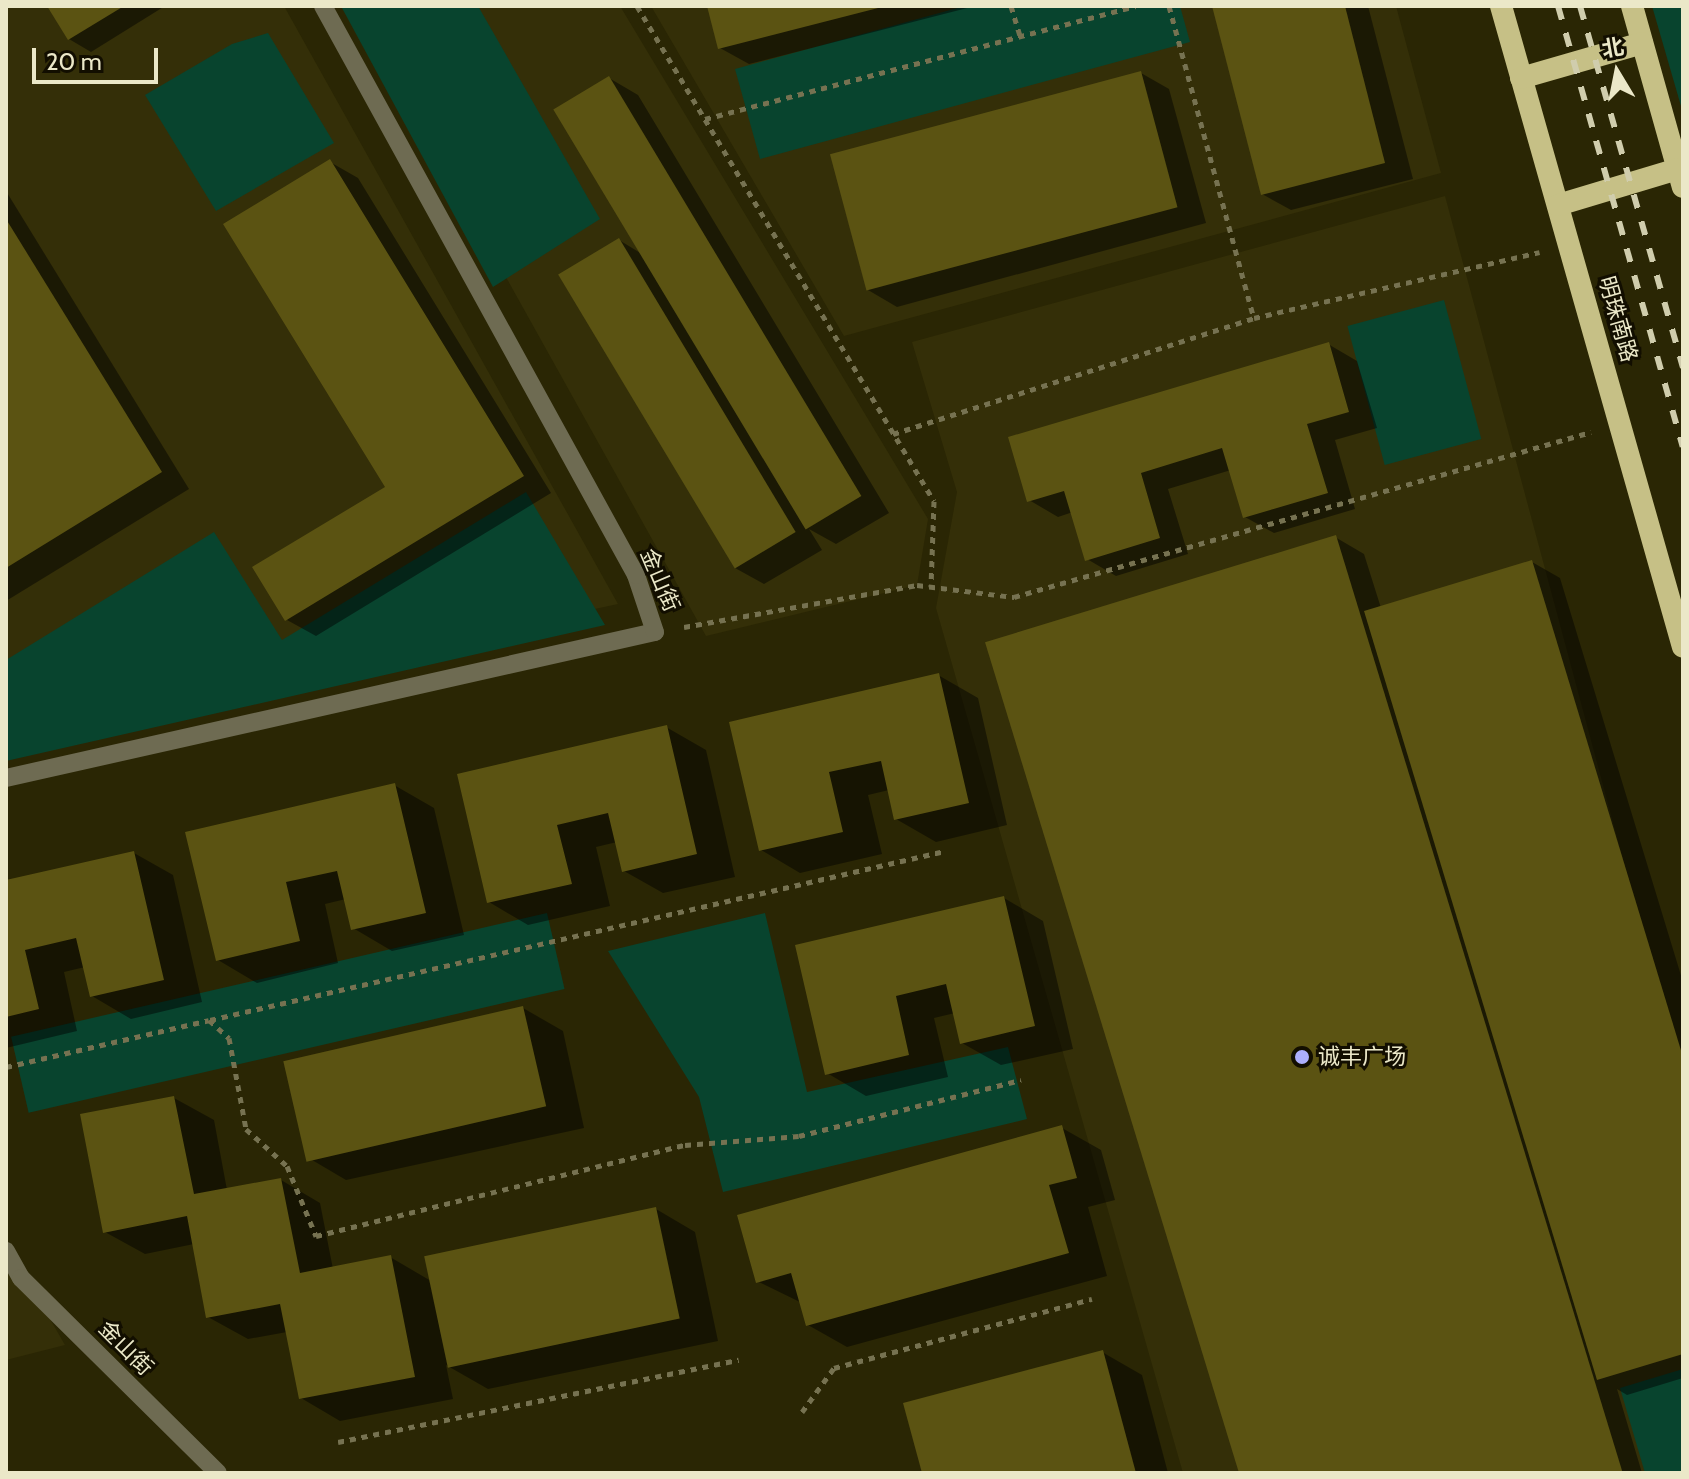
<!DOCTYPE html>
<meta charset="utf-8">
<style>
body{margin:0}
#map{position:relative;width:1689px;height:1479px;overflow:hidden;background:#2a2604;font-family:Cabin,"Noto Sans SC",sans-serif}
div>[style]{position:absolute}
.built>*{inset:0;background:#342f08}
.green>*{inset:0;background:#08442e;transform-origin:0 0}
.shadow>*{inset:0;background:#0007}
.building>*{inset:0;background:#5b5312;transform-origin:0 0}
.path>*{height:5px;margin-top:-2.5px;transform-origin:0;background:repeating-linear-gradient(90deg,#767251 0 6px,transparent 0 12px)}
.service>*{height:18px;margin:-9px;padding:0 9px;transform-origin:9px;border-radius:9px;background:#6e6b52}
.trunk>*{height:22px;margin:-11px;padding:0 11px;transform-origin:11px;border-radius:11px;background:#c6c086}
.rail>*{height:6px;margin-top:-3px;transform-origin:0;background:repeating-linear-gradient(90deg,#d0cdad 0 14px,transparent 0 28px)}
.dots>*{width:22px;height:22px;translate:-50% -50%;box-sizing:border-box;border:4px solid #120e00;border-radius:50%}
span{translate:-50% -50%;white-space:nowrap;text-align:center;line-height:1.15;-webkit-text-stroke:6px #120e00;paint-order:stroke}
.street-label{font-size:22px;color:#ebe8c8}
.poi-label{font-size:22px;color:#ebe8c8}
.left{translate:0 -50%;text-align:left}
.frame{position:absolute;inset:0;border:8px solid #ebe8c8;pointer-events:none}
.north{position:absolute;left:1577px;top:32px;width:80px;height:80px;-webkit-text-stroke:6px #120e00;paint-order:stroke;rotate:350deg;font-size:22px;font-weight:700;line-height:32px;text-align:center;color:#ebe8c8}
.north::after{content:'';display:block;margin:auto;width:28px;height:36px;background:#ebe8c8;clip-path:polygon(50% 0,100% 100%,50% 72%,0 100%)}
.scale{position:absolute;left:32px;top:48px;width:126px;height:36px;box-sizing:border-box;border:4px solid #ebe8c8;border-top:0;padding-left:10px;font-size:24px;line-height:28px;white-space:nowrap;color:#ebe8c8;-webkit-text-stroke:6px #120e00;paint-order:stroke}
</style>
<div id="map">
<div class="built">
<i style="clip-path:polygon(6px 6px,284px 6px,618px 604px,6px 736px)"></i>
<i style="clip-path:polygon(388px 6px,620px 6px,928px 519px,917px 585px,706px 636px,360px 15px)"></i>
<i style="clip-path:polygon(651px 6px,1396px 6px,1441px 173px,844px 336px)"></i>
<i style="clip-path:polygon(1445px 196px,1683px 1083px,1683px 1473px,1183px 1473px,936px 608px,957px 492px,912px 342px)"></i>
<i style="clip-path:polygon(6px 1243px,65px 1345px,6px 1360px)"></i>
</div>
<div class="green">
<i style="clip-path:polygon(349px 6px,478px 6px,600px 219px,493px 287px,342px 8px)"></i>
<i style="clip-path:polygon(965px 6px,1180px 6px,1190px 42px,760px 159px,735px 69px)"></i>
<i style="clip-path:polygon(1652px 6px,1683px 6px,1683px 113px)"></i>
<i style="clip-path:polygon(268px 33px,334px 143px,216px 211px,145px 95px,232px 44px)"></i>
<i style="left:1444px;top:300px;width:144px;height:100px;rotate:75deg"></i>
<i style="clip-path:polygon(526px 492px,605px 625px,6px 761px,6px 660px,214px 532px,282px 640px)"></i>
<i style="left:547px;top:913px;width:78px;height:550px;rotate:77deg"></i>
<i style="clip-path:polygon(765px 913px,807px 1092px,1008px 1047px,1027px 1119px,723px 1192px,699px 1097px,608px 951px)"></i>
<i style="clip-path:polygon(1683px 1369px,1683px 1473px,1645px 1473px,1620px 1388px)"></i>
</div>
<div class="shadow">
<i style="clip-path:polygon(49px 6px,165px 6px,91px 52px,69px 39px)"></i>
<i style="clip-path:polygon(709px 6px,975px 6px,749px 64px,720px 48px)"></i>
<i style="clip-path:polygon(1214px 6px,1368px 6px,1413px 179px,1291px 210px,1262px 194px)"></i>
<i style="clip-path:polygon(1141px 73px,1169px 89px,1206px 223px,897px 307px,868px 290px)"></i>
<i style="clip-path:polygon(609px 78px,638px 95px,889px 513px,836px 544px,809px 529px,822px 550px,764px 584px,735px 568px,619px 240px,642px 254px)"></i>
<i style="clip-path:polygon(330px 162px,358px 178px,551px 493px,316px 636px,287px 620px,387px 488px)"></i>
<i style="clip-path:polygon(6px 191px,189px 489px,6px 601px)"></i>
<i style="clip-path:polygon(1328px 344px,1357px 361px,1377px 428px,1335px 440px,1355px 509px,1274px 533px,1245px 517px,1231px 470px,1168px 489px,1188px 554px,1116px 576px,1087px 559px,1073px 512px,1058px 517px,1029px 500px)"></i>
<i style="clip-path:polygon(1335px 537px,1364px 554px,1381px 608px,1532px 562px,1560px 578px,1683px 982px,1683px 1378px,1627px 1395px,1617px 1389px,1642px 1473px,1238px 1473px)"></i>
<i style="clip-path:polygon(938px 675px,978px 698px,1007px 825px,936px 842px,896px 819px,889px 790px,868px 795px,882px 854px,800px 873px,761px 850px,731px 723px)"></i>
<i style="clip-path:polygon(666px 727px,706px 750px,735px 877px,663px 893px,624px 871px,617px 842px,596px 847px,610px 906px,528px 925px,489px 902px,459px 775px)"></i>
<i style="clip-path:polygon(394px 785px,434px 808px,464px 935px,392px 951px,353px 928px,346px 899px,325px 904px,338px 963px,257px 983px,218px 960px,188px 833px)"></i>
<i style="clip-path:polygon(134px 853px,173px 875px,202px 1002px,131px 1019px,92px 996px,85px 967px,64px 972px,77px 1031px,6px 1048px,6px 882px)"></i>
<i style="clip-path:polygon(1004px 898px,1043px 921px,1073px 1049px,1001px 1065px,962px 1043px,955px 1013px,934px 1018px,948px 1077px,866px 1096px,827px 1073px,797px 947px)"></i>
<i style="clip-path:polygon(523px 1008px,563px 1031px,584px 1128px,346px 1180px,307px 1157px)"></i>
<i style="clip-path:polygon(174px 1098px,214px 1120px,227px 1190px,281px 1180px,320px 1203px,333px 1269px,390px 1257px,431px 1281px,656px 1209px,695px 1232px,718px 1341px,488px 1389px,446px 1365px,453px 1399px,340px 1421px,301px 1398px,287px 1332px,248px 1339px,208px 1317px,194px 1244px,145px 1254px,105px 1232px)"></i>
<i style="clip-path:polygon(1062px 1128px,1101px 1150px,1115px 1200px,1088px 1207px,1107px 1276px,847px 1347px,808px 1325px,802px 1303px,757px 1281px)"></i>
<i style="clip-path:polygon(1102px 1352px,1142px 1375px,1168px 1473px,924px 1473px)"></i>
</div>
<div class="building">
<i style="clip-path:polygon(47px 6px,124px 6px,68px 40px)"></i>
<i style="clip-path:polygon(707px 6px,882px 6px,882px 7px,718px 49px)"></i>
<i style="clip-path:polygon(1212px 6px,1345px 6px,1385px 163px,1261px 195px)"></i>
<i style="left:1141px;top:71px;width:141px;height:322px;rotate:75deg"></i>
<i style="left:609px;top:76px;width:490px;height:65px;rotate:59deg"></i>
<i style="clip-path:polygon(330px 159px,524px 476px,285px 621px,252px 567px,385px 487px,223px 224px)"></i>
<i style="clip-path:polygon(6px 219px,162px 472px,6px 568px)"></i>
<i style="left:619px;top:238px;width:343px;height:71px;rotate:59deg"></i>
<i style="clip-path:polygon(1329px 342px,1349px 412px,1307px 424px,1328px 493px,1243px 518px,1222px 448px,1141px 473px,1160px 538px,1085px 561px,1064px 491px,1027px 502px,1008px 437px)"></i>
<i style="left:1336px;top:535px;width:980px;height:367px;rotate:73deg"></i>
<i style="clip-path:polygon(1532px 560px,1683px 1057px,1683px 1354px,1597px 1380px,1364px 611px)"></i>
<i style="clip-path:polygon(939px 673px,969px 803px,894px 820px,881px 761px,829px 772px,843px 832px,759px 851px,729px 722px)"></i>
<i style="clip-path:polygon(667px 725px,697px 854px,622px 872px,608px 813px,557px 825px,572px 884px,487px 903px,457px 774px)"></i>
<i style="clip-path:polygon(395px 783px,426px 913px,351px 930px,337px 871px,286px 882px,300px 941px,216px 961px,185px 832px)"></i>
<i style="clip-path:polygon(134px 851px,164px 980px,90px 997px,76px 938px,25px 950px,39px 1009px,6px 1017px,6px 880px)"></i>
<i style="clip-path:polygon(1004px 896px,1035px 1026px,960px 1044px,946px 984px,896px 996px,909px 1055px,825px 1075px,795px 945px)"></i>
<i style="left:523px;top:1006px;width:103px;height:246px;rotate:77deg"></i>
<i style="clip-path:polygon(174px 1096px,194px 1194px,281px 1178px,300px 1273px,391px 1255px,415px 1377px,299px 1399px,280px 1304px,206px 1318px,187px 1216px,103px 1233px,80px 1114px)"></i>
<i style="clip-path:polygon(1062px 1125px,1077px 1178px,1049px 1185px,1069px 1253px,806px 1326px,791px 1273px,756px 1283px,737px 1215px)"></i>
<i style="left:656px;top:1207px;width:114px;height:237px;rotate:78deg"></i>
<i style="clip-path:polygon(1103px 1350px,1136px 1473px,922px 1473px,903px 1403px)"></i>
</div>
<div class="path">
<i style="left:637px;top:6px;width:577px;rotate:59.04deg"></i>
<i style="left:934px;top:501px;width:86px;rotate:92deg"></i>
<i style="left:1011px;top:6px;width:31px;rotate:73deg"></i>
<i style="left:1169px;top:6px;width:323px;rotate:74.8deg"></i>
<i style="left:705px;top:119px;width:445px;rotate:-14.7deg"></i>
<i style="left:893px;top:434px;width:379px;rotate:-17.8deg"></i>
<i style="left:1254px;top:318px;width:293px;rotate:-13deg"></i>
<i style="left:684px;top:627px;width:237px;rotate:-10.2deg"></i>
<i style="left:917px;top:585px;width:98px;rotate:7.1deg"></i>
<i style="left:1014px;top:597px;width:600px;rotate:-15.96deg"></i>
<i style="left:210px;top:1020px;width:754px;rotate:-12.95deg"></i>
<i style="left:6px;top:1067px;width:208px;rotate:-13deg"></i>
<i style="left:209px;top:1020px;width:27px;rotate:42deg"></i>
<i style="left:229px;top:1038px;width:93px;rotate:79.4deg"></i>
<i style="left:246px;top:1129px;width:55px;rotate:42.1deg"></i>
<i style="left:287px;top:1166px;width:76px;rotate:67.5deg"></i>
<i style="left:316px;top:1236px;width:380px;rotate:-13.9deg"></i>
<i style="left:685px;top:1145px;width:114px;rotate:-4.5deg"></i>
<i style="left:799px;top:1136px;width:229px;rotate:-14.2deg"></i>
<i style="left:802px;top:1412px;width:54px;rotate:-54deg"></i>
<i style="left:834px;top:1368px;width:267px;rotate:-15deg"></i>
<i style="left:338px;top:1442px;width:409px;rotate:-11.6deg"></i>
</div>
<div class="service">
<i style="left:6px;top:778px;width:665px;rotate:-12.68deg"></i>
<i style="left:655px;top:632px;width:60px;rotate:-108.4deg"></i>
<i style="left:636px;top:575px;width:649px;rotate:-118.81deg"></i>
<i style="left:6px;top:1251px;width:31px;rotate:61deg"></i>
<i style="left:21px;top:1278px;width:277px;rotate:44.7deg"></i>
</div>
<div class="trunk">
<i style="left:1501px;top:6px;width:666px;rotate:74.15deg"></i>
<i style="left:1632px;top:6px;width:188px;rotate:74.3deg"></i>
<i style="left:1521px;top:78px;width:126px;rotate:-16.1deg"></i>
<i style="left:1558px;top:205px;width:125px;rotate:-16.7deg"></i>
</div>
<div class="rail">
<i style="left:1558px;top:6px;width:458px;rotate:74.2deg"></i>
<i style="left:1580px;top:6px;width:376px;rotate:74.1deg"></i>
</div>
<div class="dots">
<i style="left:1302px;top:1057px;background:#adaffb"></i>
</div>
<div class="street-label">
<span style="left:1618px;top:319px;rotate:74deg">明珠南路</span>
<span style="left:660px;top:580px;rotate:67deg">金山街</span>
<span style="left:126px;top:1348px;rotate:45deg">金山街</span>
</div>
<div class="poi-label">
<span class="left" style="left:1318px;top:1057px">诚丰广场</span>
</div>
<div class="frame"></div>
<div class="north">北</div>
<div class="scale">20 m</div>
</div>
